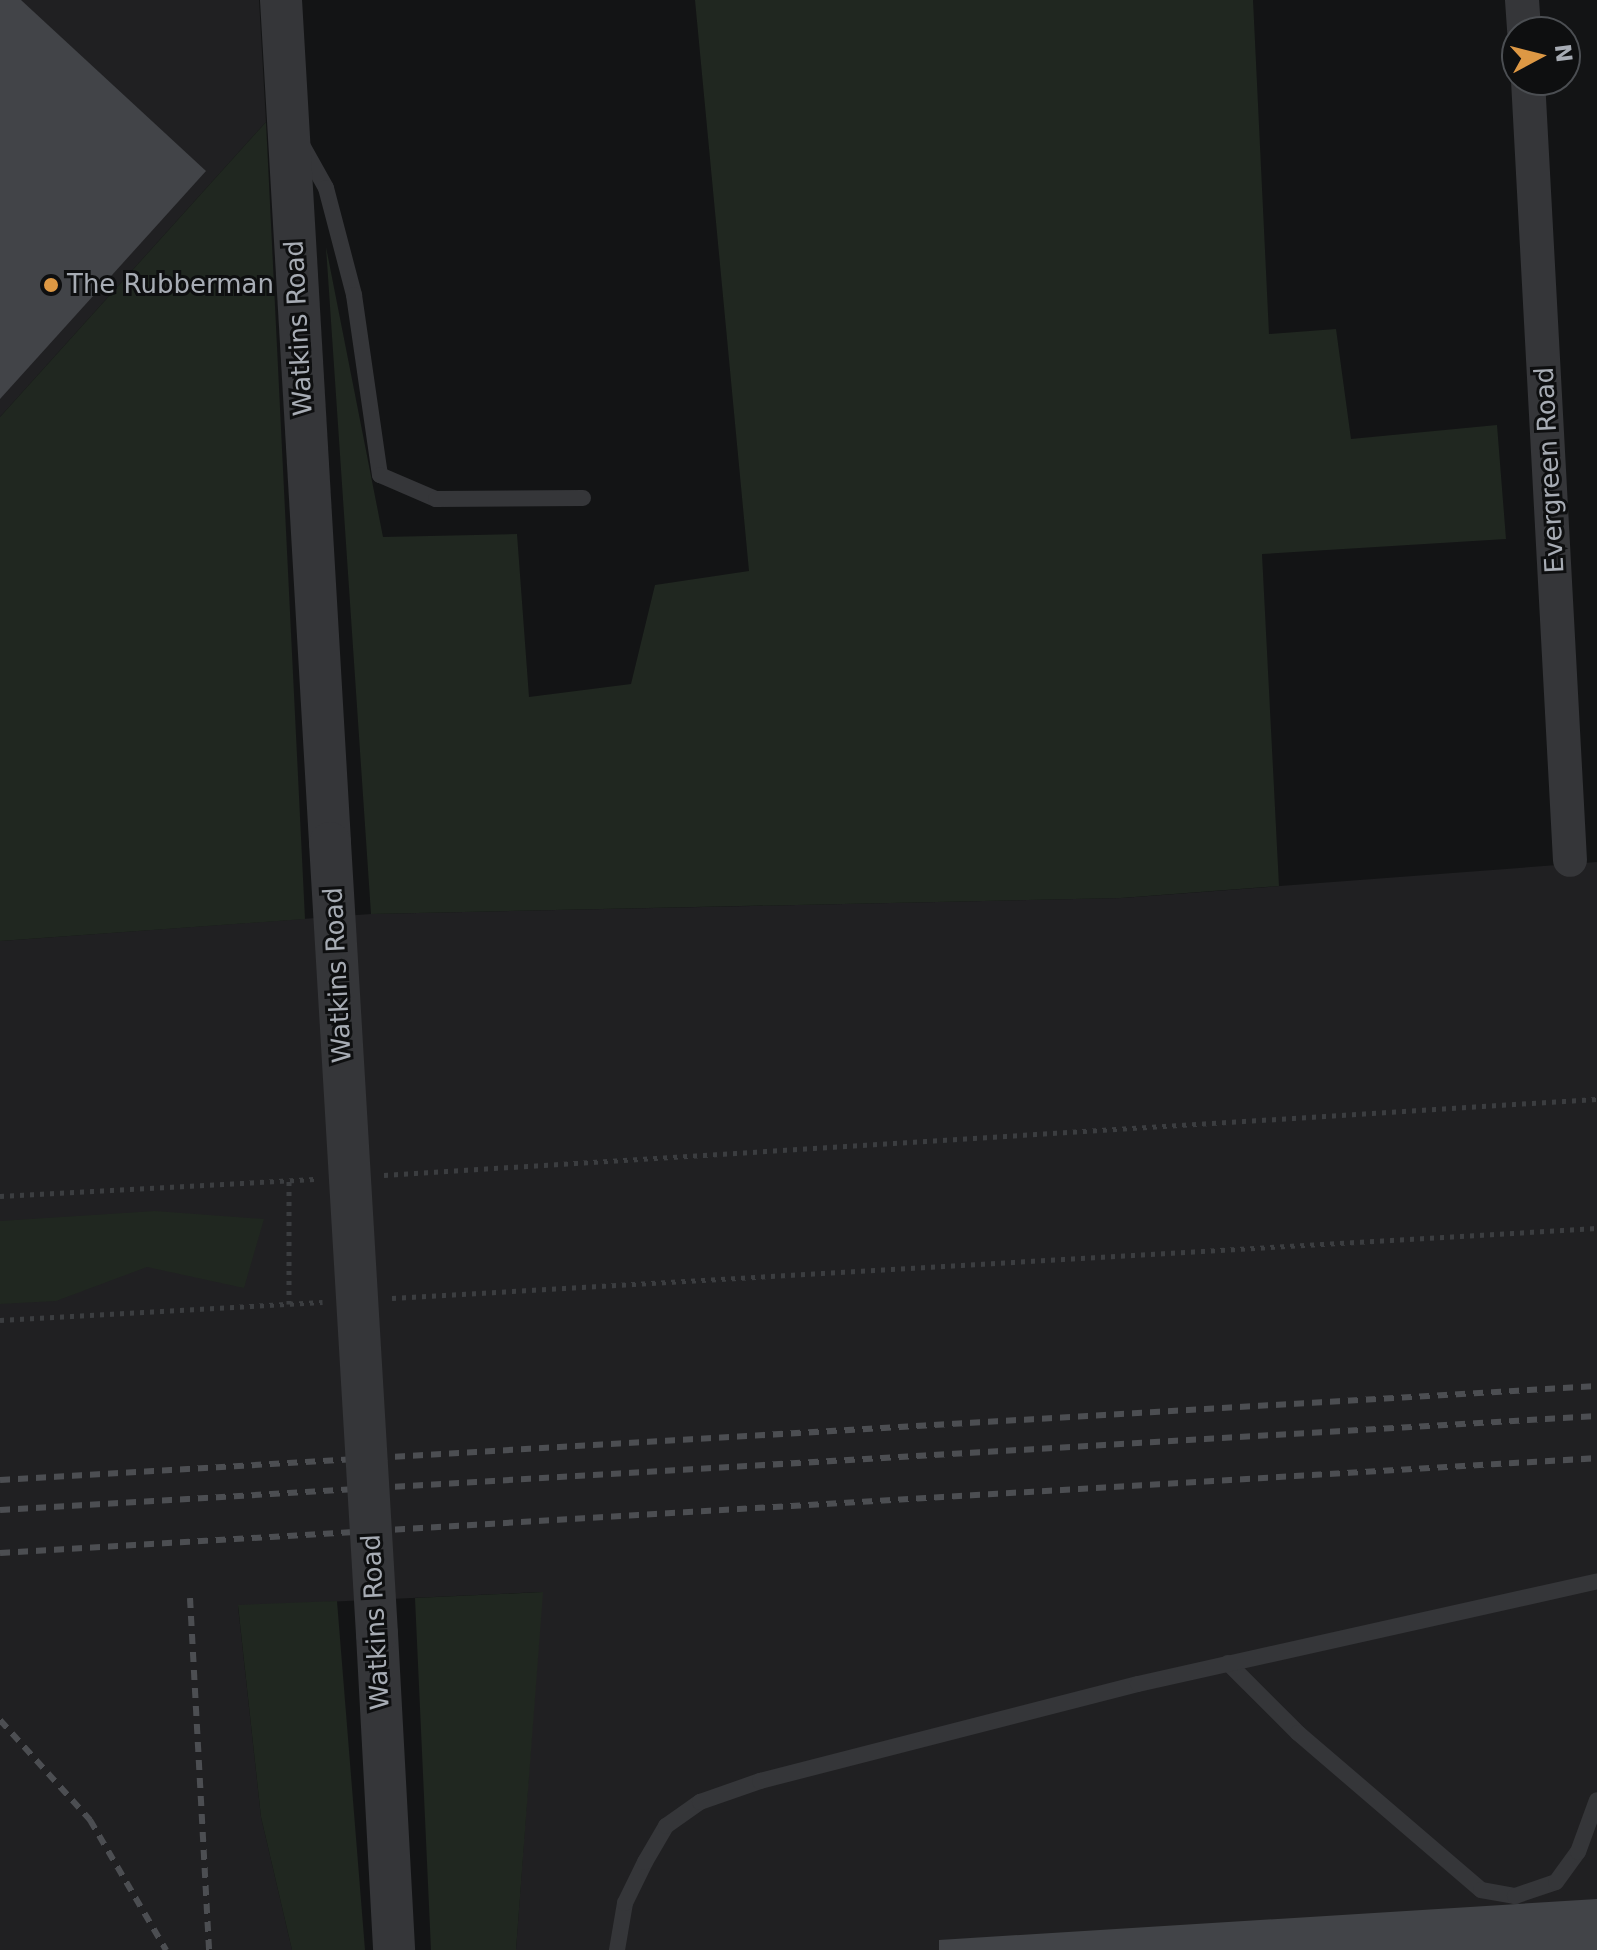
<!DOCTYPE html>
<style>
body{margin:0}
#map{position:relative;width:1597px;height:1950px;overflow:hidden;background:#131415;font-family:"DejaVu Sans",sans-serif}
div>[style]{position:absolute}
.built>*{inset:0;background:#202022}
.green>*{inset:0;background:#202720}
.building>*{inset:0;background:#424448}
.path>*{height:5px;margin-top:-2.5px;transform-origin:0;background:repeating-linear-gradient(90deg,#3b3d40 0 4px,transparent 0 10px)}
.service>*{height:16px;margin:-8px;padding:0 8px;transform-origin:8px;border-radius:8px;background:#353639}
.minor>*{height:34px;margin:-17px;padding:0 17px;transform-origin:17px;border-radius:17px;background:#353639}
.tertiary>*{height:42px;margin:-21px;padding:0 21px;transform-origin:21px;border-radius:21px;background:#353639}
.rail>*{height:6px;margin-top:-3px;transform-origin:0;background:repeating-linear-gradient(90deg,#4c4e52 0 10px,transparent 0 18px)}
.tertiary-bridge>*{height:42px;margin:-21px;padding:0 21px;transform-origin:21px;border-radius:21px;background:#353639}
.dots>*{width:22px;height:22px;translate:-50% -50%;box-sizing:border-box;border:4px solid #0e0f10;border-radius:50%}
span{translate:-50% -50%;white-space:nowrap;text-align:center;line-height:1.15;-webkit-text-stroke:6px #0e0f10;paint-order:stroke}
.poi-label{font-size:26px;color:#a7acb4}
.left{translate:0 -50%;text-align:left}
.street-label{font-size:26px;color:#a7acb4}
.north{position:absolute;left:1501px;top:16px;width:80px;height:80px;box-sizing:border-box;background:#0e0f10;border:2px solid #4b4e52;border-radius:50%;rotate:83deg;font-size:22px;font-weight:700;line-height:32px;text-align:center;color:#a7acb4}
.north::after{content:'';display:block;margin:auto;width:28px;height:36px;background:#dd9844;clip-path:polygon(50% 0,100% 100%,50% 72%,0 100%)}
</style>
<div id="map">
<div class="built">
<i style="clip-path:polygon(0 0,259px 0,266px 122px,0 417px)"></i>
<i style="clip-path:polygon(1597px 862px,1597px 1950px,516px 1950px,542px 1592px,238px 1606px,261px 1817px,292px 1950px,0 1950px,0 941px,371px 914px,1122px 898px)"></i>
</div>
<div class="green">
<i style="clip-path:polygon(695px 0,1253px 0,1269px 334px,1336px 329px,1351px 439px,1497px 425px,1506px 539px,1262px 554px,1279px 886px,1121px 898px,371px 914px,326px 247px,383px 537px,517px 534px,529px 697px,631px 684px,655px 585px,749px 571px)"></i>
<i style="clip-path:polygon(266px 122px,305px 919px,0 941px,0 417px)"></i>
<i style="clip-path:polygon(155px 1211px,264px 1219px,244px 1288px,147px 1267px,56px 1301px,0 1304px,0 1221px)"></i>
<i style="clip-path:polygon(543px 1592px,516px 1950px,431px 1950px,415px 1598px)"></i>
<i style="clip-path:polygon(337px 1601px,365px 1950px,292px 1950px,261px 1817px,238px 1605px)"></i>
</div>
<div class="building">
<i style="clip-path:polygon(0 0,21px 0,206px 171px,0 399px)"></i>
<i style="clip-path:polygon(1597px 1899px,1597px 1950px,939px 1950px,939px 1940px)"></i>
</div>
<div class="path">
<i style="left:384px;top:1175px;width:1215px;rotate:-3.59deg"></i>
<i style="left:289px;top:1181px;width:123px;rotate:90deg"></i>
<i style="left:0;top:1196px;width:315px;rotate:-3.1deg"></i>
<i style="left:392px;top:1298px;width:1207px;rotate:-3.32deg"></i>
<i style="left:0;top:1320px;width:323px;rotate:-3.2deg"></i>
</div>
<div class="service">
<i style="left:302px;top:145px;width:49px;rotate:60.8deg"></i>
<i style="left:326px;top:188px;width:111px;rotate:75.3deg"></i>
<i style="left:354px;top:295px;width:182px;rotate:81.8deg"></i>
<i style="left:380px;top:475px;width:61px;rotate:23.2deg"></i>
<i style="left:436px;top:499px;width:147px;rotate:-0.4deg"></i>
<i style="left:1228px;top:1663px;width:99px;rotate:45deg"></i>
<i style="left:1298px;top:1733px;width:241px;rotate:40.6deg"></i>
<i style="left:1481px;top:1890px;width:35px;rotate:10deg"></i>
<i style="left:1515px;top:1896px;width:43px;rotate:-18.9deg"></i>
<i style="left:1556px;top:1882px;width:37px;rotate:-54deg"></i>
<i style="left:1578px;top:1852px;width:55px;rotate:-69.9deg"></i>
<i style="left:617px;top:1950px;width:48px;rotate:-80.3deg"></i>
<i style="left:625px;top:1903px;width:46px;rotate:-64deg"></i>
<i style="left:645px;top:1862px;width:42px;rotate:-59.7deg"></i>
<i style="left:666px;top:1826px;width:42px;rotate:-35.2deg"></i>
<i style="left:700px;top:1802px;width:64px;rotate:-19.3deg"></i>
<i style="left:760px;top:1781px;width:390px;rotate:-14.4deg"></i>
<i style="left:1138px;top:1684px;width:470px;rotate:-12.6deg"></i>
</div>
<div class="minor">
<i style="left:1522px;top:0;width:32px;rotate:86deg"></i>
<i style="left:1528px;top:80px;width:781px;rotate:86.92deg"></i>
</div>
<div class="tertiary">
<i style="left:281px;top:0;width:844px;rotate:86.67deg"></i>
<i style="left:377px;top:1634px;width:316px;rotate:86.9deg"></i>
</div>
<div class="rail">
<i style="left:0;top:1480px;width:1600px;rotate:-3.37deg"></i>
<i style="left:0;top:1510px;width:1600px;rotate:-3.37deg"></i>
<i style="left:0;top:1553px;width:1600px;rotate:-3.4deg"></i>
<i style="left:190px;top:1598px;width:353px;rotate:86.9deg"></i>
<i style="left:0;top:1720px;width:135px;rotate:48deg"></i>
<i style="left:90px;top:1820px;width:151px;rotate:59.7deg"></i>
</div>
<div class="tertiary-bridge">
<i style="left:330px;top:843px;width:792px;rotate:86.6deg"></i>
</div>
<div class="dots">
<i style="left:51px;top:285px;background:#dd9844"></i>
</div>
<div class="poi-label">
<span class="left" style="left:67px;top:285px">The Rubberman</span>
</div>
<div class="street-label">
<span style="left:299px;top:328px;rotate:-93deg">Watkins Road</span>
<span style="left:1550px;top:470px;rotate:-93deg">Evergreen Road</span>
<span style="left:338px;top:975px;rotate:-93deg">Watkins Road</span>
<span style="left:376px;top:1622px;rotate:-93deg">Watkins Road</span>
</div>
<div class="north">N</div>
</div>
